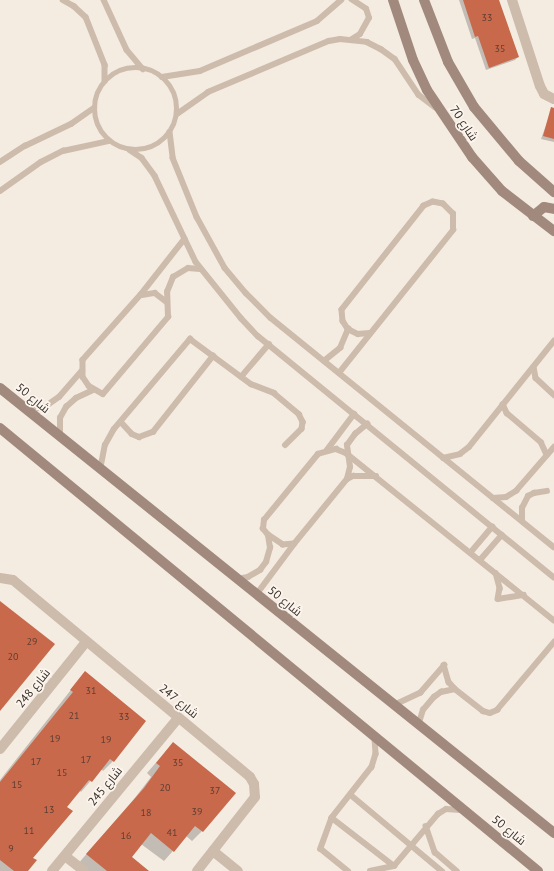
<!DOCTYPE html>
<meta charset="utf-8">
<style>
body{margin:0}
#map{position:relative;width:554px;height:871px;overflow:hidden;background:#f4ebe1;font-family:"PT Sans",Cairo,sans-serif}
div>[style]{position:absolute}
.shadow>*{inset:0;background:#0003}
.building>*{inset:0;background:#c8694b}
.lane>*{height:5.5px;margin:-2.75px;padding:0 2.75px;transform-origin:2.75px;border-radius:2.75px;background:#cdbbac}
.lane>.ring{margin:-2.75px;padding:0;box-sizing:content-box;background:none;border:5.5px solid #cdbbac;border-radius:50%}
.street>*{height:10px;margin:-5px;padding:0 5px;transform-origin:5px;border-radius:5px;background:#cdbbac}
.secondary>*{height:10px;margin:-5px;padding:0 5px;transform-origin:5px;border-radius:5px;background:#a18a7d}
span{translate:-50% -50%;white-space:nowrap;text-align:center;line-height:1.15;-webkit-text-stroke:3.5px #fbf5ee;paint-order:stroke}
.number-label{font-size:10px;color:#5e3e33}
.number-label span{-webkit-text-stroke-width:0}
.street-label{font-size:12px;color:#3b302b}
</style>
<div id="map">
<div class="shadow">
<i style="clip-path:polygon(459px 0,492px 0,518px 57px,515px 60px,486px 70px,475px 38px,472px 39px)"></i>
<i style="clip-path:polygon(549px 117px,554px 118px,554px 142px,541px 139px)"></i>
<i style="clip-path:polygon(85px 672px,145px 721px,113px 761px,103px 771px,101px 769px,81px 792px,79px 790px,66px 807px,32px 858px,27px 871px,0 871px,0 780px)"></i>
<i style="clip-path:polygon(173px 743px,202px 831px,192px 841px,186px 836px,164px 861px,141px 844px,130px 858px,147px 871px,85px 871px,77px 865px,134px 799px,151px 777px,147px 773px)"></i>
</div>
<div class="building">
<i style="clip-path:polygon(463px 0,499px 0,519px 57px,489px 68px,478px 36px,475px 37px)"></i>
<i style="clip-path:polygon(551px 107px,554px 108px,554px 139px,543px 136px)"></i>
<i style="clip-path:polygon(0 601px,55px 644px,0 711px)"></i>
<i style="clip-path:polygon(85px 671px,146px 721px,114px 762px,110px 759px,92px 782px,89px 780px,67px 807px,73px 811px,33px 858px,37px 860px,28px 871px,14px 871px,0 860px,0 782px,73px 692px,70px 690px)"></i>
<i style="clip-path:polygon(173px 742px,236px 793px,203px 832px,195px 826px,174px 852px,151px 833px,132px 857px,149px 871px,107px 871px,86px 854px,144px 788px,160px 766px,156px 763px)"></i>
</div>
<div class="lane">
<i style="left:63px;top:0;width:13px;rotate:29deg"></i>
<i style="left:74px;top:6px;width:16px;rotate:43deg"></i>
<i style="left:86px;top:17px;width:52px;rotate:68.4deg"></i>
<i style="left:105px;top:65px;width:16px;rotate:90deg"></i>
<i style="left:104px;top:0;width:55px;rotate:65.3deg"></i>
<i style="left:127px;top:50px;width:25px;rotate:50deg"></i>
<i style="left:352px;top:39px;width:9px;rotate:-32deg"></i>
<i style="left:360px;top:34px;width:18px;rotate:-61deg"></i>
<i style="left:369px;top:18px;width:9px;rotate:-108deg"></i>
<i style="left:366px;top:9px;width:17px;rotate:-147deg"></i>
<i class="ring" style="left:95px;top:68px;width:76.5px;height:76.5px"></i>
<i style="left:162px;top:77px;width:38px;rotate:-9deg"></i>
<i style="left:200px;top:71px;width:127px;rotate:-23.1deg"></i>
<i style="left:317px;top:21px;width:32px;rotate:-41deg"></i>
<i style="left:177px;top:114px;width:38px;rotate:-35deg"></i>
<i style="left:208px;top:92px;width:131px;rotate:-22.9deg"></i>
<i style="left:329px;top:41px;width:11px;rotate:-10deg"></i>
<i style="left:340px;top:39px;width:27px;rotate:6deg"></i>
<i style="left:367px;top:42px;width:16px;rotate:27deg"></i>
<i style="left:381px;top:49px;width:17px;rotate:36deg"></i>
<i style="left:395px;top:59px;width:43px;rotate:56.3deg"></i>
<i style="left:419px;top:95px;width:20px;rotate:37deg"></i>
<i style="left:170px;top:132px;width:26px;rotate:83deg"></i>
<i style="left:173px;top:158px;width:64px;rotate:67.9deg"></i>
<i style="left:197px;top:217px;width:58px;rotate:61.2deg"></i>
<i style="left:225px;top:268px;width:33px;rotate:50deg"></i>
<i style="left:246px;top:293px;width:35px;rotate:45deg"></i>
<i style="left:271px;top:318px;width:364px;rotate:39deg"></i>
<i style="left:130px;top:150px;width:14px;rotate:34deg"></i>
<i style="left:142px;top:158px;width:22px;rotate:54deg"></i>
<i style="left:155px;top:176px;width:95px;rotate:64.5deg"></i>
<i style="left:196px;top:262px;width:72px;rotate:51.2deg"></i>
<i style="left:241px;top:318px;width:25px;rotate:47deg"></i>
<i style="left:258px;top:336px;width:382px;rotate:39.2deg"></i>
<i style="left:0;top:162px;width:30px;rotate:-33deg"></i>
<i style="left:25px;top:146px;width:51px;rotate:-25.6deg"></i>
<i style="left:71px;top:124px;width:28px;rotate:-35deg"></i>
<i style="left:0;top:191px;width:50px;rotate:-35.3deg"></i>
<i style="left:41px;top:162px;width:25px;rotate:-27deg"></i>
<i style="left:63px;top:151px;width:47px;rotate:-12.3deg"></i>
<i style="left:185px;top:239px;width:71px;rotate:128.2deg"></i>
<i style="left:141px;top:295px;width:87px;rotate:131.7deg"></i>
<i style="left:83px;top:360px;width:17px;rotate:90deg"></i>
<i style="left:83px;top:377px;width:11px;rotate:56deg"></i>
<i style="left:89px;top:386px;width:16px;rotate:30deg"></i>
<i style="left:103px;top:394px;width:101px;rotate:-49.8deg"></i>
<i style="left:168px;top:317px;width:25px;rotate:-92deg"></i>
<i style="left:167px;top:292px;width:16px;rotate:-68deg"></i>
<i style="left:173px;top:277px;width:17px;rotate:-31deg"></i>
<i style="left:188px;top:268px;width:12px;rotate:5deg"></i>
<i style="left:142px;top:295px;width:13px;rotate:-9deg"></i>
<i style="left:155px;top:293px;width:15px;rotate:37deg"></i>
<i style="left:324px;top:361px;width:21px;rotate:-39deg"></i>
<i style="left:340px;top:348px;width:21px;rotate:-67deg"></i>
<i style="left:534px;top:367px;width:11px;rotate:80deg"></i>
<i style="left:536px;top:378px;width:25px;rotate:43deg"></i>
<i style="left:339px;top:373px;width:183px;rotate:-51.4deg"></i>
<i style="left:453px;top:230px;width:16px;rotate:-90deg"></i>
<i style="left:453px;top:214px;width:14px;rotate:-135deg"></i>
<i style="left:443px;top:204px;width:10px;rotate:-169deg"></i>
<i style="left:433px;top:202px;width:10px;rotate:156deg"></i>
<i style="left:424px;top:206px;width:132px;rotate:128.3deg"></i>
<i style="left:342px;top:310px;width:11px;rotate:85deg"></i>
<i style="left:343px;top:321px;width:9px;rotate:58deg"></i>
<i style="left:348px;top:329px;width:11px;rotate:27deg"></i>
<i style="left:358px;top:334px;width:11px;rotate:-5deg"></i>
<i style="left:241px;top:377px;width:43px;rotate:-49.7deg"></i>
<i style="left:503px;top:404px;width:10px;rotate:66deg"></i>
<i style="left:507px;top:413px;width:45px;rotate:40.5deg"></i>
<i style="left:541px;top:442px;width:14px;rotate:65deg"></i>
<i style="left:28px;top:411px;width:19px;rotate:-16deg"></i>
<i style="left:46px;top:406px;width:16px;rotate:-35deg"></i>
<i style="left:59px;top:397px;width:35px;rotate:-49deg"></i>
<i style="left:121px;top:422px;width:16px;rotate:47deg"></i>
<i style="left:132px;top:434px;width:8px;rotate:23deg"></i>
<i style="left:139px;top:437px;width:15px;rotate:-20deg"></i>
<i style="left:153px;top:432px;width:97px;rotate:-51.7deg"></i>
<i style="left:60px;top:437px;width:19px;rotate:-90deg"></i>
<i style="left:60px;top:418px;width:13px;rotate:-61deg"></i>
<i style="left:66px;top:407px;width:13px;rotate:-42deg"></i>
<i style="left:76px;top:398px;width:19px;rotate:-25deg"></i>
<i style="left:327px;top:450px;width:45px;rotate:-53.1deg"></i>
<i style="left:443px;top:458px;width:17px;rotate:-13deg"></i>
<i style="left:460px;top:454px;width:11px;rotate:-38deg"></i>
<i style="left:469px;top:447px;width:136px;rotate:-51.3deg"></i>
<i style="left:100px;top:470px;width:25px;rotate:-79deg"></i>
<i style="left:105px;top:445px;width:18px;rotate:-61deg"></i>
<i style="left:114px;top:429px;width:118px;rotate:-49.8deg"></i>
<i style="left:190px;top:339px;width:76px;rotate:36.4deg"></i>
<i style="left:251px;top:384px;width:25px;rotate:21deg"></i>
<i style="left:274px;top:393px;width:33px;rotate:40deg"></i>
<i style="left:299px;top:414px;width:9px;rotate:63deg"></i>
<i style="left:303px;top:422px;width:7px;rotate:98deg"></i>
<i style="left:302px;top:429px;width:23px;rotate:135deg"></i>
<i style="left:347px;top:479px;width:7px;rotate:-27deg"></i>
<i style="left:353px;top:476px;width:23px"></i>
<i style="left:493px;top:498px;width:13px;rotate:-4deg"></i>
<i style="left:506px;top:497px;width:12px;rotate:-31deg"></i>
<i style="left:516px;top:491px;width:58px;rotate:-49.2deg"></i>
<i style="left:522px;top:521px;width:13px;rotate:-90deg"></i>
<i style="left:522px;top:508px;width:13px;rotate:-63deg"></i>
<i style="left:528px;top:496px;width:7px;rotate:-27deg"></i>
<i style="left:534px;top:493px;width:13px;rotate:-9deg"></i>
<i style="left:294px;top:544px;width:11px;rotate:175deg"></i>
<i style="left:283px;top:545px;width:18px;rotate:-146deg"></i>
<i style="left:268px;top:535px;width:8px;rotate:-130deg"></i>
<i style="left:263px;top:529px;width:9px;rotate:-84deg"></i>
<i style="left:264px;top:520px;width:85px;rotate:-50.7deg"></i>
<i style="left:318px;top:454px;width:19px;rotate:-16deg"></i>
<i style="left:336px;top:449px;width:11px;rotate:22deg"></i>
<i style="left:346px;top:453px;width:267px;rotate:38.8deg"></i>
<i style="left:471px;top:552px;width:33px;rotate:-50deg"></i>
<i style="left:480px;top:560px;width:33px;rotate:-49deg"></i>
<i style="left:496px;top:573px;width:16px;rotate:75deg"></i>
<i style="left:500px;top:588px;width:11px;rotate:100deg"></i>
<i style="left:237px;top:579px;width:11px;rotate:-10deg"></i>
<i style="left:248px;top:577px;width:14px;rotate:-30deg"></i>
<i style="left:260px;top:570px;width:10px;rotate:-53deg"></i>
<i style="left:266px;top:562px;width:15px;rotate:-74deg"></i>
<i style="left:270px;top:548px;width:13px;rotate:-99deg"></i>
<i style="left:256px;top:595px;width:64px;rotate:-53.3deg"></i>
<i style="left:294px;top:544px;width:84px;rotate:-50.8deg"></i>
<i style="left:347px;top:479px;width:12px;rotate:-76deg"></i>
<i style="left:350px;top:467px;width:22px;rotate:-98deg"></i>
<i style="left:347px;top:445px;width:14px;rotate:-54deg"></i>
<i style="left:355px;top:434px;width:16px;rotate:-40deg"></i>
<i style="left:498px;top:599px;width:26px;rotate:-9deg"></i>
<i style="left:444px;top:665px;width:18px;rotate:74deg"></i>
<i style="left:449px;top:682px;width:9px;rotate:49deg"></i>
<i style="left:455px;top:689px;width:36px;rotate:38deg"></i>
<i style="left:483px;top:711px;width:7px;rotate:16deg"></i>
<i style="left:490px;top:713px;width:8px;rotate:-23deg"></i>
<i style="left:497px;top:710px;width:89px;rotate:-50deg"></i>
<i style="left:394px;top:705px;width:29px;rotate:-25deg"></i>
<i style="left:420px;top:693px;width:37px;rotate:-49deg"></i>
<i style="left:418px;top:726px;width:17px;rotate:-73deg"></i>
<i style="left:423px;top:710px;width:17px;rotate:-50deg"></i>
<i style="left:434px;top:697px;width:9px;rotate:-36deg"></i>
<i style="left:441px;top:692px;width:14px;rotate:-12deg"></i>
<i style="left:375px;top:739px;width:15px;rotate:86deg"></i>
<i style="left:376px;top:754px;width:14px;rotate:107deg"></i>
<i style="left:372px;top:767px;width:65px;rotate:128.1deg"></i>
<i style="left:332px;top:818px;width:78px;rotate:37.7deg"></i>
<i style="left:351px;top:795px;width:119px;rotate:39.9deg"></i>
<i style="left:332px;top:818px;width:33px;rotate:110deg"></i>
<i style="left:321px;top:849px;width:35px;rotate:39deg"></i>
<i style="left:426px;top:826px;width:28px;rotate:71deg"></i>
<i style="left:435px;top:852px;width:29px;rotate:41deg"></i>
<i style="left:370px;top:871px;width:25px;rotate:-12deg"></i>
<i style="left:394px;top:866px;width:68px;rotate:-49.8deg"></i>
<i style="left:438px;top:814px;width:9px;rotate:-32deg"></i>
<i style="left:446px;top:809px;width:15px;rotate:4deg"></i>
</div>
<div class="street">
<i style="left:512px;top:0;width:90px;rotate:72deg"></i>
<i style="left:540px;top:86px;width:9px;rotate:63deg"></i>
<i style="left:544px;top:94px;width:11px;rotate:27deg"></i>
<i style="left:0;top:578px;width:13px;rotate:9deg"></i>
<i style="left:13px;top:580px;width:308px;rotate:39.7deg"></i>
<i style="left:250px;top:777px;width:8px;rotate:60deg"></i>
<i style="left:254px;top:784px;width:13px;rotate:86deg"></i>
<i style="left:255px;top:797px;width:94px;rotate:128.1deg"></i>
<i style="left:0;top:749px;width:137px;rotate:-51.2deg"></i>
<i style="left:213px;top:851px;width:32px;rotate:39deg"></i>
<i style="left:65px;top:856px;width:24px;rotate:38deg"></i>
<i style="left:52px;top:871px;width:198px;rotate:-50.5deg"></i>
</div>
<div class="secondary">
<i style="left:393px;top:0;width:63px;rotate:71.6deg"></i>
<i style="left:413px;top:60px;width:33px;rotate:65deg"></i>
<i style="left:427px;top:90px;width:81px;rotate:56.1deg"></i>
<i style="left:472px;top:157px;width:45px;rotate:48.6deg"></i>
<i style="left:502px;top:191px;width:66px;rotate:37.6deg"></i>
<i style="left:424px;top:0;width:66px;rotate:68.8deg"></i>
<i style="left:448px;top:62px;width:52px;rotate:60deg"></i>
<i style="left:474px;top:107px;width:70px;rotate:50.2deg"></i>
<i style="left:519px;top:161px;width:47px;rotate:41.5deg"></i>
<i style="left:533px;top:216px;width:14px;rotate:-39deg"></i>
<i style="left:544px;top:207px;width:10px;rotate:11deg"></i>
<i style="left:0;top:388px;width:711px;rotate:38.77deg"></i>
<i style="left:0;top:428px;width:697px;rotate:39.47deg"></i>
</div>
<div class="number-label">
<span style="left:487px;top:18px">33</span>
<span style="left:500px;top:49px">35</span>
<span style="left:32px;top:642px">29</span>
<span style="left:13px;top:657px">20</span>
<span style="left:91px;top:691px">31</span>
<span style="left:74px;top:716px">21</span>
<span style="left:124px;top:717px">33</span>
<span style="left:55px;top:739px">19</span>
<span style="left:106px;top:740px">19</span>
<span style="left:86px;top:760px">17</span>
<span style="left:36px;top:762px">17</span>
<span style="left:178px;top:763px">35</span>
<span style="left:62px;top:773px">15</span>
<span style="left:17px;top:785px">15</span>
<span style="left:165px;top:788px">20</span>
<span style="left:215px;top:791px">37</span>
<span style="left:49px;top:810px">13</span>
<span style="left:197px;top:812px">39</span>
<span style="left:146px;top:813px">18</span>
<span style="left:29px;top:831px">11</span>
<span style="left:172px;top:833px">41</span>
<span style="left:126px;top:836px">16</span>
<span style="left:11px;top:849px">9</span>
</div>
<div class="street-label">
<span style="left:464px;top:123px;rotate:56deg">شارع 70</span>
<span style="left:33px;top:398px;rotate:39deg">شارع 50</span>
<span style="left:285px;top:601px;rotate:39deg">شارع 50</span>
<span style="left:33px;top:688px;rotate:-51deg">شارع 248</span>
<span style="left:179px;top:701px;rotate:39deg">شارع 247</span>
<span style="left:105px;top:786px;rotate:-51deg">شارع 245</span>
<span style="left:509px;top:830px;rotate:39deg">شارع 50</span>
</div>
</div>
